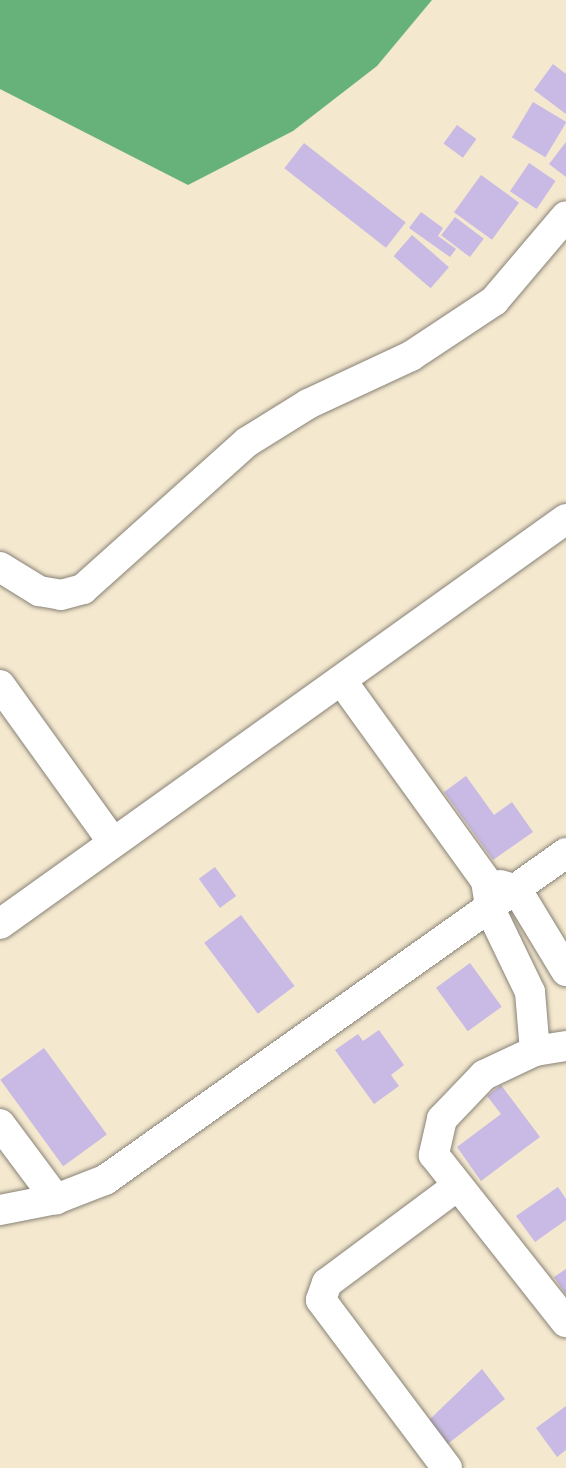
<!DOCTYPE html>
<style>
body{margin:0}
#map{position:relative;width:566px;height:1468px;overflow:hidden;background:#f4e8cf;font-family:Pangolin,sans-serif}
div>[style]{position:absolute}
.forest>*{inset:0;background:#67b27b}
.building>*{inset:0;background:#c8bae4;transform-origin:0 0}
.roads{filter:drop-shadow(0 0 2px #888276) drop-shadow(0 0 2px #888276)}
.street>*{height:30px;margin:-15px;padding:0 15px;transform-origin:15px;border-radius:15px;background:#fff}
span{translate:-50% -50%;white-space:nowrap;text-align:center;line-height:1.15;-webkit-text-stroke:6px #fcf5e5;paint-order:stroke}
</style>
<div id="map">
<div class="forest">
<i style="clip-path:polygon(0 0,432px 0,377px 66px,293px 131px,188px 185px,0 89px)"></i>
</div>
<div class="building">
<i style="clip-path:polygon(553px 64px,566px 74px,566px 114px,534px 90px)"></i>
<i style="left:533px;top:102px;width:39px;height:41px;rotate:31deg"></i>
<i style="left:457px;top:125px;width:24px;height:23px;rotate:36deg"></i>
<i style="clip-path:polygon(566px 142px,566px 177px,549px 164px)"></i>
<i style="left:304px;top:143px;width:129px;height:32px;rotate:38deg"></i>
<i style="left:529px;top:163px;width:32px;height:34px;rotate:34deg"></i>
<i style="left:481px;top:175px;width:47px;height:46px;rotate:36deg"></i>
<i style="clip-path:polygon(421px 212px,443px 228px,438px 236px,456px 249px,450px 257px,409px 228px)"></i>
<i style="left:455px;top:217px;width:36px;height:23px;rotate:37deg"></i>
<i style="left:412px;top:235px;width:49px;height:28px;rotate:41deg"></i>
<i style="clip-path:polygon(466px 776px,494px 815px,512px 802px,533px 832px,493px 860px,444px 792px)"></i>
<i style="left:215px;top:867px;width:36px;height:20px;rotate:54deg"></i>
<i style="left:241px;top:915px;width:89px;height:46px;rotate:53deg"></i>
<i style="left:470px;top:963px;width:54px;height:42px;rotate:54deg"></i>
<i style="clip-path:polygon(379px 1030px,404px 1065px,391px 1075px,399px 1086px,374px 1104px,335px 1050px,358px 1034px,363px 1041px)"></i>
<i style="left:44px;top:1048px;width:107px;height:54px;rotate:54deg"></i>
<i style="clip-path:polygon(501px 1085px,540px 1137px,481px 1181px,457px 1147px,501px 1114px,487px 1096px)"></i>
<i style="clip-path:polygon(558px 1187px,566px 1199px,566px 1220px,535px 1242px,516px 1216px)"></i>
<i style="clip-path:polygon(566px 1269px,566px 1295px,554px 1277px)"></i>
<i style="clip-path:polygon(482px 1369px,505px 1399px,445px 1446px,426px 1423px)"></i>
<i style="clip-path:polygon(566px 1406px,566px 1450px,557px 1457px,536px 1428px)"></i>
</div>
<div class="roads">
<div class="street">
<i style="left:0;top:567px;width:46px;rotate:31.6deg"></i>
<i style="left:39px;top:591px;width:22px;rotate:10deg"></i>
<i style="left:61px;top:595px;width:23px;rotate:-15deg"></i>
<i style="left:83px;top:589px;width:220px;rotate:-41.9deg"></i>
<i style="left:247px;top:442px;width:72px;rotate:-31.9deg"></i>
<i style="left:308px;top:404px;width:114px;rotate:-25deg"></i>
<i style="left:411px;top:356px;width:100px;rotate:-33.5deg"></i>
<i style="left:494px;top:301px;width:111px;rotate:-49.7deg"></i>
<i style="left:344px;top:684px;width:243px;rotate:54.2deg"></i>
<i style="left:486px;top:881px;width:30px;rotate:81deg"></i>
<i style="left:491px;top:911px;width:90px;rotate:64.3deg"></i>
<i style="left:530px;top:992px;width:59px;rotate:85.2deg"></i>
<i style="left:0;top:685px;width:192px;rotate:54.3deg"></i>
<i style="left:500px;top:885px;width:18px;rotate:16deg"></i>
<i style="left:517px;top:890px;width:95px;rotate:58.8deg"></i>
<i style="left:0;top:924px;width:696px;rotate:-35.59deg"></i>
<i style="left:566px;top:1046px;width:31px;rotate:171deg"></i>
<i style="left:535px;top:1051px;width:56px;rotate:154.8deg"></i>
<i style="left:484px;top:1075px;width:61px;rotate:133.7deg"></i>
<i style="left:442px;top:1119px;width:37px;rotate:103deg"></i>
<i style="left:434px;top:1155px;width:213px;rotate:51.7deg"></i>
<i style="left:0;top:1124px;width:94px;rotate:53.3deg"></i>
<i style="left:0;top:1210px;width:57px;rotate:-11.1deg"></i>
<i style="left:56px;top:1199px;width:53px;rotate:-21.2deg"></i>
<i style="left:105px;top:1180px;width:565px;rotate:-35.35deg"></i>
<i style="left:447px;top:1468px;width:210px;rotate:-126.9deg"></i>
<i style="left:321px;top:1300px;width:18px;rotate:-71deg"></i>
<i style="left:327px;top:1283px;width:162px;rotate:-36.7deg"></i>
</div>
</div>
</div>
